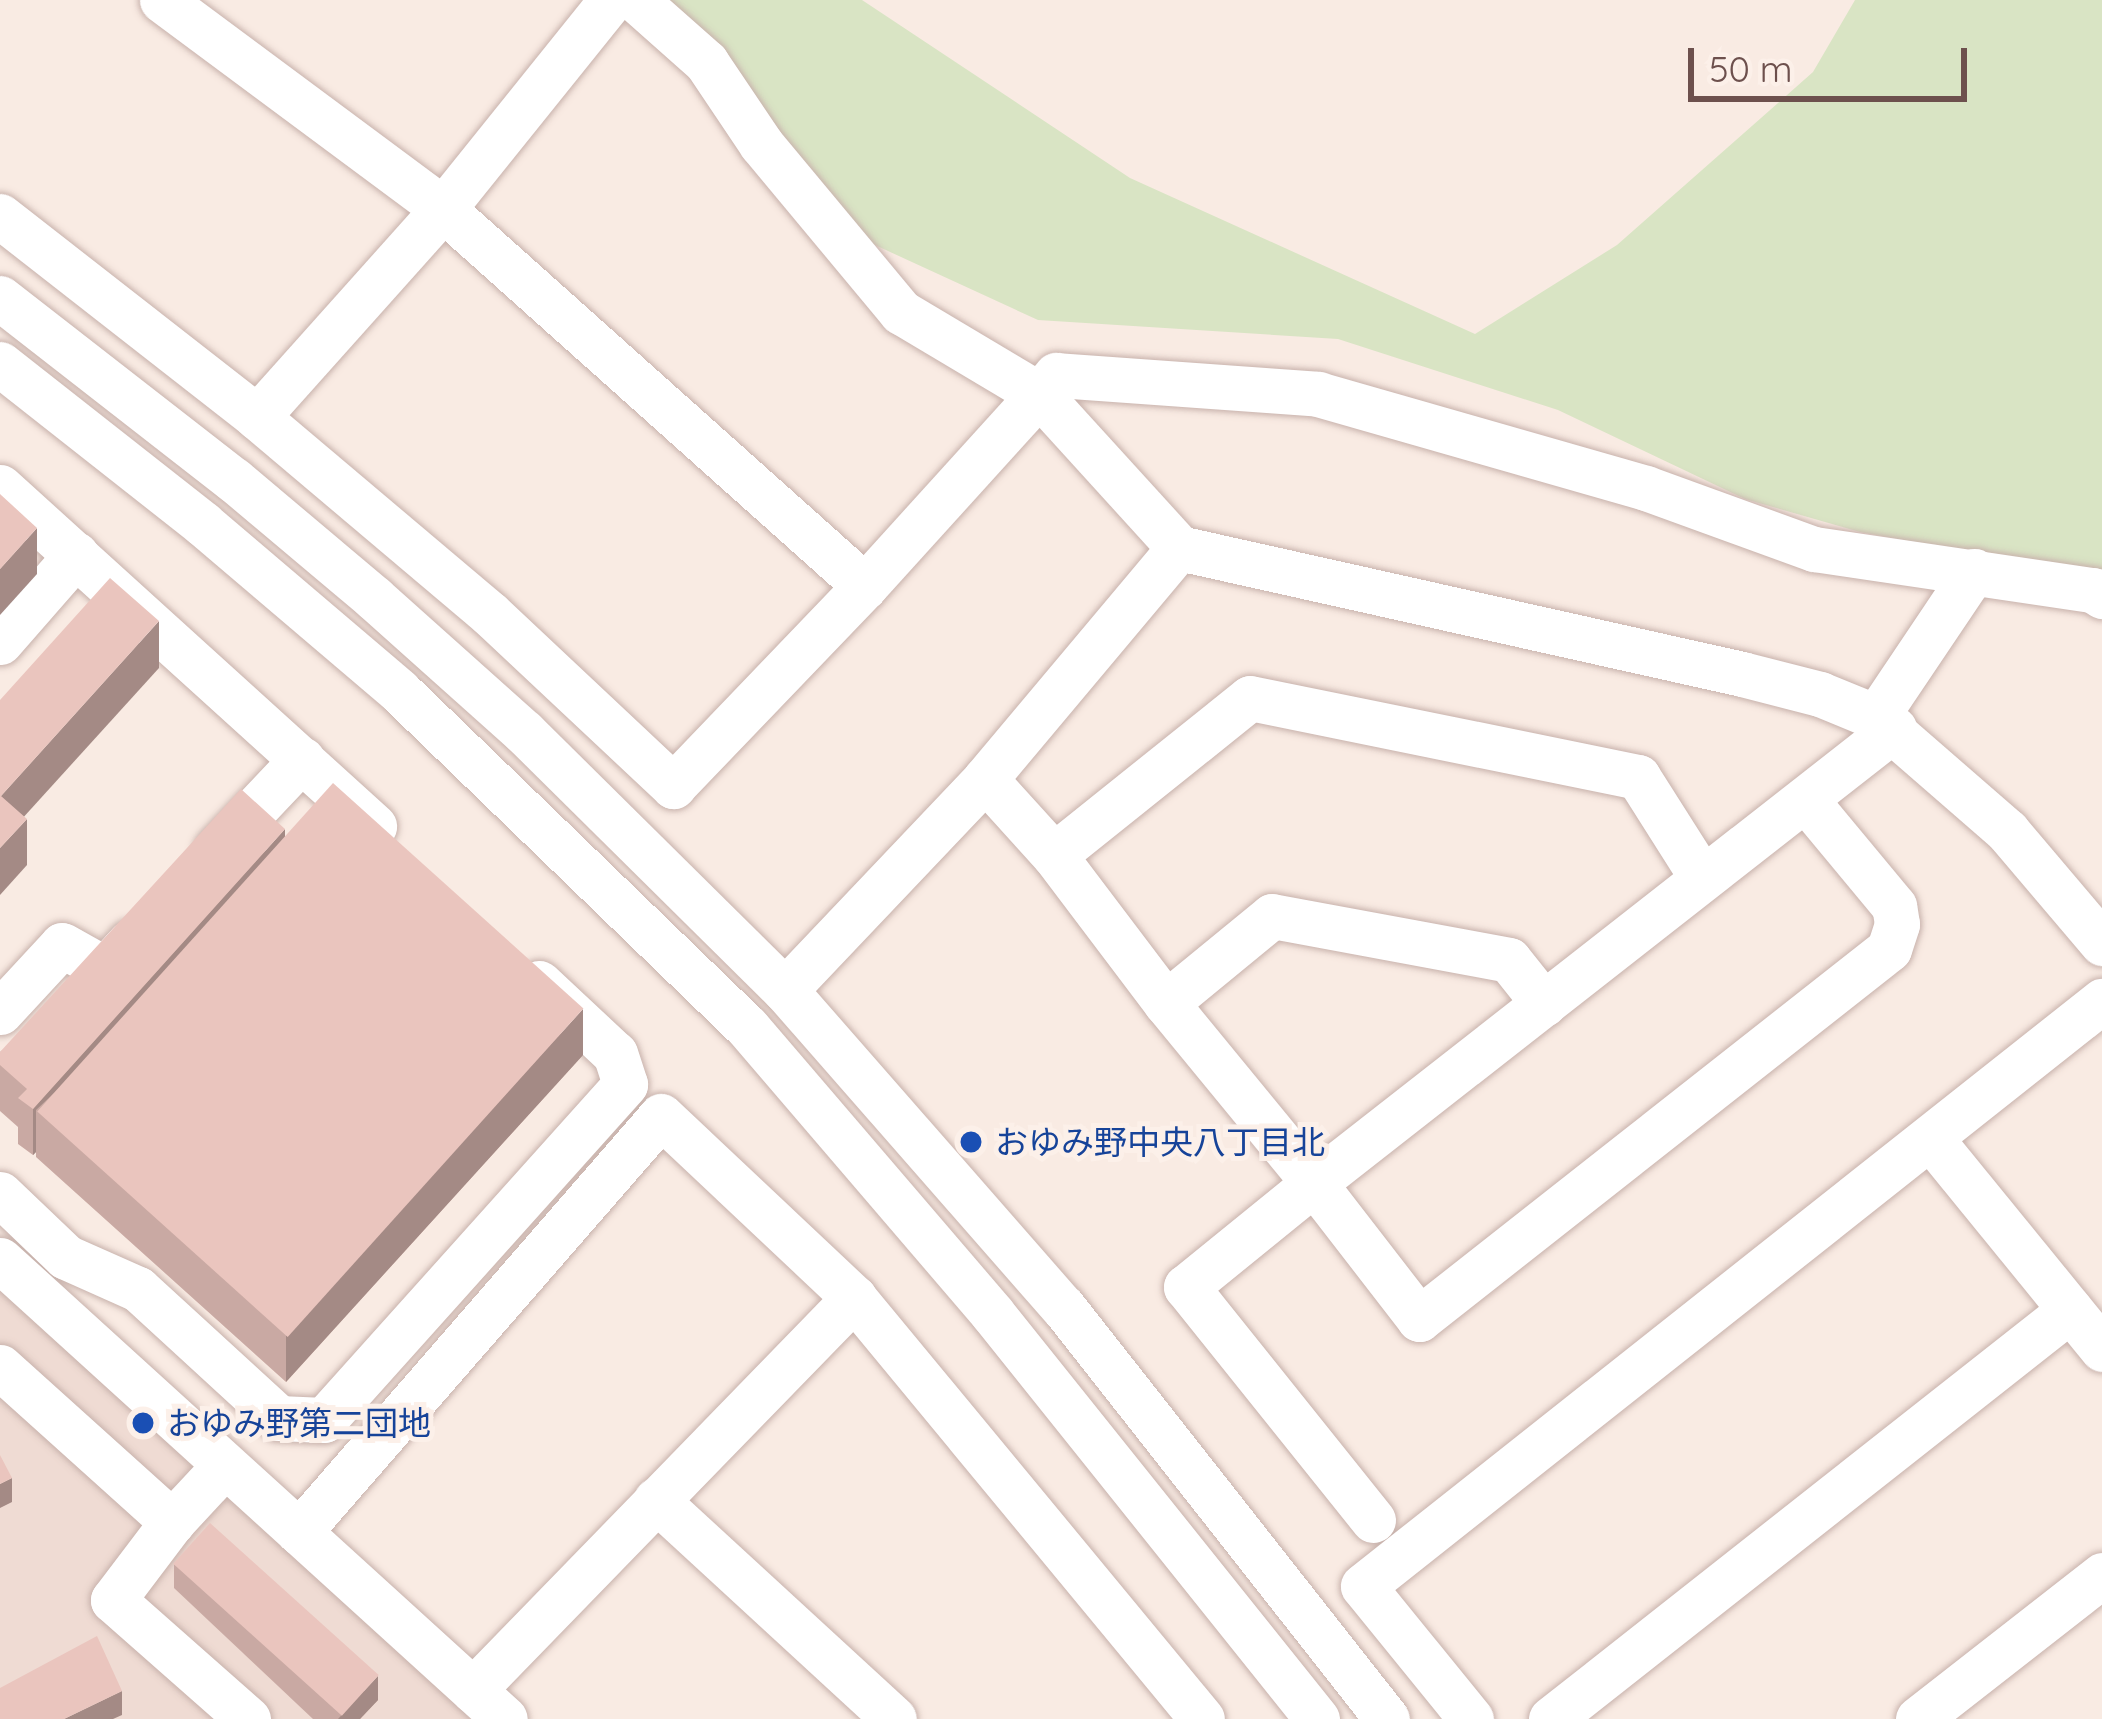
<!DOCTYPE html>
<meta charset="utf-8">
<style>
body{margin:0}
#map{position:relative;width:2102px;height:1719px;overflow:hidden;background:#f9ebe3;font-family:Quicksand,"Noto Sans JP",sans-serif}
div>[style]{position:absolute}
.residential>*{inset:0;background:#efdbd3}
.green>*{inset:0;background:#d9e4c4}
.roads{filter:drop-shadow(0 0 3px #c8b2ac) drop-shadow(0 0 3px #c8b2ac)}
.minor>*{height:45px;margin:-22.5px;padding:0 22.5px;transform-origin:22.5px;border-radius:22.5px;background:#fff}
.wall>*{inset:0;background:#c9a9a3}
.shaded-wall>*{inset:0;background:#a48a85}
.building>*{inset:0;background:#eac5be;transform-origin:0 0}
.dots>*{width:33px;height:33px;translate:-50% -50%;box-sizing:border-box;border:6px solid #fcf0e9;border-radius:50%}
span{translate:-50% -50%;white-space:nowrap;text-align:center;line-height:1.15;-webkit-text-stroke:10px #fcf0e9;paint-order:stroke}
.transit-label{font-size:33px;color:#164399}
.left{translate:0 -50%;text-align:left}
.scale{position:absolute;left:1688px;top:48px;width:279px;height:54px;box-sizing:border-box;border:6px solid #6d504d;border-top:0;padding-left:15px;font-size:36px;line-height:42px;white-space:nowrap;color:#6d504d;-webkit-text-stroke:9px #fcf0e9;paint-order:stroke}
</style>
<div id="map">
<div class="residential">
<i style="clip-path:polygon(0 1276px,477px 1719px,0 1719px)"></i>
</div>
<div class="green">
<i style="clip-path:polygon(642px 0,862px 0,1130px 178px,1475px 334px,1617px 245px,1813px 72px,1855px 0,2102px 0,2102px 577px,1860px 532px,1745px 499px,1558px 410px,1338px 339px,1038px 320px,838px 228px)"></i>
</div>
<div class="roads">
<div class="minor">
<i style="left:162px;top:0;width:350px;rotate:36.6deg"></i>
<i style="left:443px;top:209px;width:566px;rotate:41.78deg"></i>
<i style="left:865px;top:586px;width:285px;rotate:-47.8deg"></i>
<i style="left:1056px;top:375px;width:263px;rotate:4.1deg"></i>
<i style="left:1318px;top:394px;width:341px;rotate:16deg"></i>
<i style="left:1646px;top:488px;width:179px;rotate:20deg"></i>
<i style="left:1814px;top:549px;width:282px;rotate:8.4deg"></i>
<i style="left:2093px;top:590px;width:11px;rotate:34deg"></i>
<i style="left:636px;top:0;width:94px;rotate:41.5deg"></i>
<i style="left:706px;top:62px;width:99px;rotate:56.1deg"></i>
<i style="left:761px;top:144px;width:219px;rotate:50.2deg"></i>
<i style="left:901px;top:312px;width:162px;rotate:30.8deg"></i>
<i style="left:1040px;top:395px;width:207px;rotate:47.7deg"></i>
<i style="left:0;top:216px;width:326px;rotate:38deg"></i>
<i style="left:257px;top:417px;width:304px;rotate:40.2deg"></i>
<i style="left:489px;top:613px;width:253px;rotate:43.2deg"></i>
<i style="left:673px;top:786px;width:277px;rotate:-46.2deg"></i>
<i style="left:0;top:298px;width:296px;rotate:37.9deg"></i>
<i style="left:234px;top:480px;width:183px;rotate:40.1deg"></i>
<i style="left:374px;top:598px;width:201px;rotate:41.8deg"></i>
<i style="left:524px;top:732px;width:367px;rotate:44.7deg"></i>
<i style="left:785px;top:990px;width:422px;rotate:48.8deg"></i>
<i style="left:1063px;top:1307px;width:524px;rotate:51.82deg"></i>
<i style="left:0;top:364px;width:258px;rotate:38.2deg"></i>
<i style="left:203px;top:524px;width:257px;rotate:40.4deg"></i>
<i style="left:399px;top:691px;width:484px;rotate:44deg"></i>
<i style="left:747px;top:1027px;width:377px;rotate:49.4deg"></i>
<i style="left:992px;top:1313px;width:520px;rotate:51.32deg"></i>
<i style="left:257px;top:417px;width:279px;rotate:-48.2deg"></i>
<i style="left:443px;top:209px;width:268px;rotate:-51.2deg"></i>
<i style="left:0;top:487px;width:505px;rotate:42.19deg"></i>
<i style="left:0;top:642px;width:116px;rotate:-48.9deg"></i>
<i style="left:1876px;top:717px;width:176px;rotate:-56.1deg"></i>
<i style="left:985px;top:779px;width:103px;rotate:47.8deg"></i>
<i style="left:1054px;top:855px;width:186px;rotate:52.9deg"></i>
<i style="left:1166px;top:1003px;width:233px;rotate:50.6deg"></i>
<i style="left:1314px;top:1183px;width:737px;rotate:-38.05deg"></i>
<i style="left:216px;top:850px;width:125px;rotate:-46.6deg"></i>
<i style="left:1054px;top:855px;width:251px;rotate:-38.7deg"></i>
<i style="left:1250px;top:698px;width:396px;rotate:11.5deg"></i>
<i style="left:1638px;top:777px;width:120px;rotate:57.6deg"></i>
<i style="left:785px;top:990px;width:291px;rotate:-46.5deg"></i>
<i style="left:985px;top:779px;width:302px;rotate:-50deg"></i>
<i style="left:1179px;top:548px;width:577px;rotate:12.61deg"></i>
<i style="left:1742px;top:674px;width:81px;rotate:14.4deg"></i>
<i style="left:1820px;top:694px;width:61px;rotate:22.3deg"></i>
<i style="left:1876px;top:717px;width:174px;rotate:41deg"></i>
<i style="left:2007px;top:831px;width:147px;rotate:49.7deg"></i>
<i style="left:1166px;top:1003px;width:137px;rotate:-39.4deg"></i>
<i style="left:1272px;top:916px;width:241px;rotate:10.5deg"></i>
<i style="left:1509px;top:960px;width:56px;rotate:51.5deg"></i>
<i style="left:0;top:1012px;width:91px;rotate:-47.2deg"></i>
<i style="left:62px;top:945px;width:49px;rotate:29.2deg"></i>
<i style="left:105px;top:969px;width:37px;rotate:-47deg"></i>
<i style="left:1931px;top:1139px;width:271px;rotate:50.8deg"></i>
<i style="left:0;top:1194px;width:91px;rotate:43.7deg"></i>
<i style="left:66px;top:1257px;width:79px;rotate:24deg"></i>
<i style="left:138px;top:1289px;width:191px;rotate:42.5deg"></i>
<i style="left:279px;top:1418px;width:45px;rotate:2.5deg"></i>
<i style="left:324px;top:1420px;width:451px;rotate:-48.1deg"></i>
<i style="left:625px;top:1084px;width:32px;rotate:-108deg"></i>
<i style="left:615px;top:1054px;width:104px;rotate:-136.9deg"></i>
<i style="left:0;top:1260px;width:682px;rotate:42.27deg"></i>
<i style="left:0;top:1367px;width:232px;rotate:42deg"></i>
<i style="left:224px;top:1466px;width:76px;rotate:132.9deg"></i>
<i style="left:172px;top:1522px;width:98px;rotate:127.1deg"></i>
<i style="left:113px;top:1600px;width:180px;rotate:41.4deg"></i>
<i style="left:656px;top:1500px;width:323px;rotate:42.6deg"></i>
<i style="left:1373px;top:1520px;width:299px;rotate:-128.7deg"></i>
<i style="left:1186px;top:1287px;width:165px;rotate:-39.1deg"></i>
<i style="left:1314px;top:1183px;width:172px;rotate:52.3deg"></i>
<i style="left:1419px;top:1319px;width:598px;rotate:-38.21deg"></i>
<i style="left:1889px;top:949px;width:26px;rotate:-72deg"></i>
<i style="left:1897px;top:924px;width:18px;rotate:-99deg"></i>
<i style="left:1894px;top:906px;width:138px;rotate:-129.7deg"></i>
<i style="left:299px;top:1532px;width:551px;rotate:-48.97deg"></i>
<i style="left:661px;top:1116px;width:265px;rotate:43.3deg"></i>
<i style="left:854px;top:1298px;width:546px;rotate:50.42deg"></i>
<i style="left:473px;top:1690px;width:547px;rotate:-45.82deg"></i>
<i style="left:1471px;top:1719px;width:171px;rotate:-129.1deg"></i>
<i style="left:1363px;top:1586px;width:943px;rotate:-38.37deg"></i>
<i style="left:1551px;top:1719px;width:661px;rotate:-38.24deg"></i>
<i style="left:1918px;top:1719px;width:234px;rotate:-38deg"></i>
</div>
</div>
<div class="wall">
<i style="clip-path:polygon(285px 836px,583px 1055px,286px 1382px,36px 1157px,36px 1152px,33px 1155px,18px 1144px,18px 1127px,0 1111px,0 1052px)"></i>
<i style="clip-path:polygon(174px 1564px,378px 1700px,360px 1719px,313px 1719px,174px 1588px)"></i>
</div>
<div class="shaded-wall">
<i style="clip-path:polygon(37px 528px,37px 574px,0 615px,0 569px)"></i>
<i style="clip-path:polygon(159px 621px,159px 668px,1px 842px,1px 796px)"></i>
<i style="clip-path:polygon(27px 819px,27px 865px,0 895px,0 848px)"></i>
<i style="clip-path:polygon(285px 829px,285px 876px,36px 1110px,36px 1152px,33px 1155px,33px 1109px)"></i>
<i style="clip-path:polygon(583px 1009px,583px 1055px,286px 1382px,286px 1336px)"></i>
<i style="clip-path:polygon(12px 1478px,12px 1502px,0 1508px,0 1484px)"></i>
<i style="clip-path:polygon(378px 1676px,378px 1700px,360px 1719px,338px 1719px)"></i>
<i style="clip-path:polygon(122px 1691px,122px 1715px,113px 1719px,64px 1719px)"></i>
</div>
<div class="building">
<i style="clip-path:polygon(0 494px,37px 528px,0 569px)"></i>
<i style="clip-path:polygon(110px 578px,159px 621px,1px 796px,27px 819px,0 848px,0 700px)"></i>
<i style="left:333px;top:783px;width:337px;height:442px;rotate:42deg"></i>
<i style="clip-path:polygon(241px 789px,285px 829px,33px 1109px,18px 1098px,27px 1089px,0 1065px,0 1052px)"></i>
<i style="clip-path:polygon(0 1455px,12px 1478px,0 1484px)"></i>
<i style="left:210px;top:1523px;width:227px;height:55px;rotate:42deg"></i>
<i style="clip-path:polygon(97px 1636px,122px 1691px,64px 1719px,0 1719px,0 1688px)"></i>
</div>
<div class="dots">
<i style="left:971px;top:1142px;background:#1a4fb4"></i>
<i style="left:143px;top:1423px;background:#1a4fb4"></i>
</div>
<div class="transit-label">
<span class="left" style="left:995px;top:1142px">おゆみ野中央八丁目北</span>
<span class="left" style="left:167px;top:1423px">おゆみ野第二団地</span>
</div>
<div class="scale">50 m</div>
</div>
